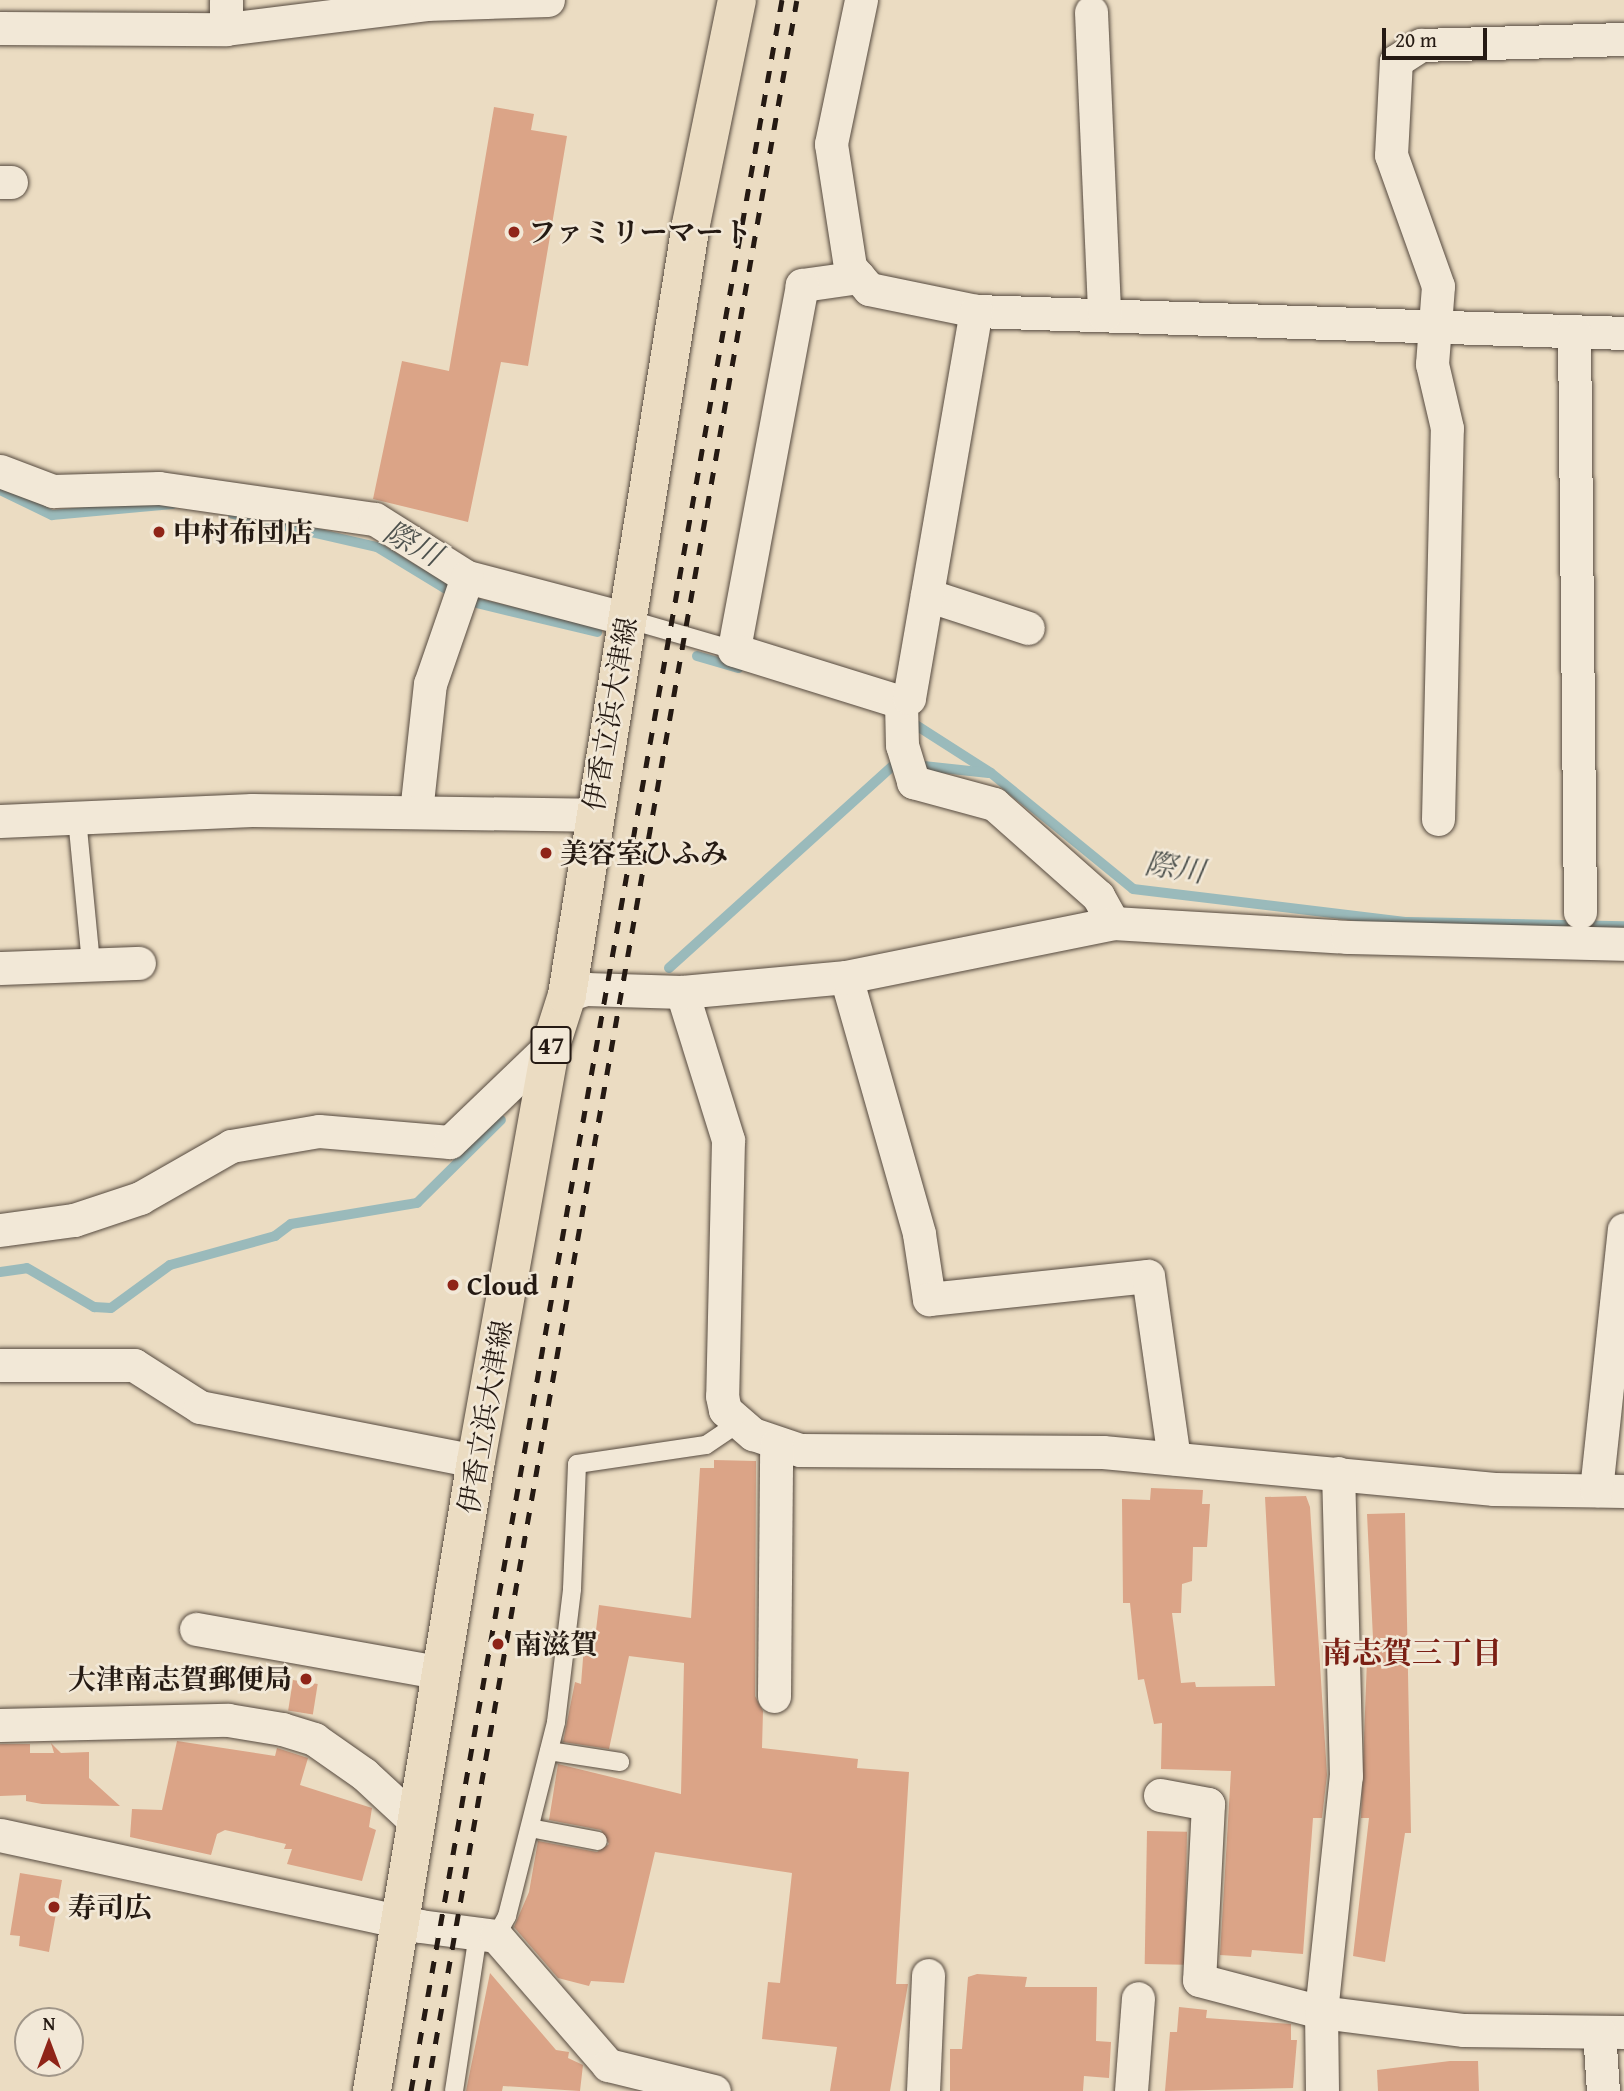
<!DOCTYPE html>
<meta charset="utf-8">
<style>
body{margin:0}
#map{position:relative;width:1624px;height:2091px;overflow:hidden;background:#ebdcc2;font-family:"Gentium Book Plus","Noto Serif JP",serif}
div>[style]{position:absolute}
.stream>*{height:10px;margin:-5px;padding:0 5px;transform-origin:5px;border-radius:5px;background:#9ababb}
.building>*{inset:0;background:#dba487;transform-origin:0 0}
.roads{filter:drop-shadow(0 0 2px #564a3f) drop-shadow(0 0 2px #564a3f)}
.service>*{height:18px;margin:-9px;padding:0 9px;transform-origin:9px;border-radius:9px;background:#f2e8d7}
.minor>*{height:33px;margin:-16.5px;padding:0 16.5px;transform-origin:16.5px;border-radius:16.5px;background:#f2e8d7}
.primary>*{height:38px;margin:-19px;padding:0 19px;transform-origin:19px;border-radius:19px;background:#ebdcc2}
.rail>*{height:5px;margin-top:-2.5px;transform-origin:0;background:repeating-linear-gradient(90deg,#251a13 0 12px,transparent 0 24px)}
.dots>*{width:19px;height:19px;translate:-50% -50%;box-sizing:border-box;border:4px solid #f2e8d7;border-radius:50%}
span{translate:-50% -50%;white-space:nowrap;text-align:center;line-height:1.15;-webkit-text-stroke:5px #f2e8d7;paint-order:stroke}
.shield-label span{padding:2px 5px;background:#f2e8d7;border:2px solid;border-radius:5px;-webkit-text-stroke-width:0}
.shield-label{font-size:26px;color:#251a13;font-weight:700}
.poi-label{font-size:28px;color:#251a13;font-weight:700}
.left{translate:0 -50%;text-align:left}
.right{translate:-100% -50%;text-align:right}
.street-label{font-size:28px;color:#251a13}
.water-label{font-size:30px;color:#4e524e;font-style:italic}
.neighbourhood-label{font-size:30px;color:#7a1f14;font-weight:700}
.north{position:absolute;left:14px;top:2007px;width:70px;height:70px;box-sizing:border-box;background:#f2e8d7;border:2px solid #a09689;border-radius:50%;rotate:0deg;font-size:19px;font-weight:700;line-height:28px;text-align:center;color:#251a13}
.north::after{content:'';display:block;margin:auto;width:24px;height:32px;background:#8f2418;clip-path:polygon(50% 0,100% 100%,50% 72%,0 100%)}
.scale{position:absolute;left:1382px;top:28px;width:105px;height:32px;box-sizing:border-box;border:4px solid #251a13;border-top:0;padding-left:9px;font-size:21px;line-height:24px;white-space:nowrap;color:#251a13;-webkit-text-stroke:5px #f2e8d7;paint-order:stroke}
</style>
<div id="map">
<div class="stream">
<i style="left:0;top:490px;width:58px;rotate:25.7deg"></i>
<i style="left:52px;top:515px;width:121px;rotate:-5.2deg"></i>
<i style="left:233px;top:514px;width:148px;rotate:12.9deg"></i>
<i style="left:377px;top:547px;width:102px;rotate:31.3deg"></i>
<i style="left:464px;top:600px;width:137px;rotate:13.5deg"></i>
<i style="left:697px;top:656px;width:43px;rotate:16.3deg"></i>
<i style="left:908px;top:720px;width:98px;rotate:32.6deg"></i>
<i style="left:991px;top:773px;width:183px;rotate:39.2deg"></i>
<i style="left:1133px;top:889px;width:276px;rotate:6.9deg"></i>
<i style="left:1407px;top:922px;width:217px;rotate:1.1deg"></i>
<i style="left:669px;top:968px;width:306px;rotate:-42.1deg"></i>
<i style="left:896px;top:763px;width:93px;rotate:6.2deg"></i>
<i style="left:0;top:1272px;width:27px;rotate:-8deg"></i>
<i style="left:27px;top:1268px;width:78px;rotate:30.2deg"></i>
<i style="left:94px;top:1307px;width:17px;rotate:3deg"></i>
<i style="left:111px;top:1308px;width:73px;rotate:-36.1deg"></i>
<i style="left:170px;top:1265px;width:109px;rotate:-15.4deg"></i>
<i style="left:275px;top:1236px;width:20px;rotate:-37deg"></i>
<i style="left:291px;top:1224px;width:128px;rotate:-9.5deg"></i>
<i style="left:417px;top:1203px;width:118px;rotate:-44.7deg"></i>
</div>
<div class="building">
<i style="clip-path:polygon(494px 107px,534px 114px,531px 130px,567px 136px,528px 366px,501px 362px,468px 522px,373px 499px,402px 361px,449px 371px)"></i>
<i style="clip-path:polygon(714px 1460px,756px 1461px,755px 1696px,763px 1711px,762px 1748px,858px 1759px,857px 1768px,909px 1772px,896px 1984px,908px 1984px,890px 2091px,830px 2091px,837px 2047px,762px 2039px,768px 1982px,780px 1983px,792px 1873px,655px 1852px,624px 1983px,591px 1981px,589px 1986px,558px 1978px,514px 1927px,529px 1892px,538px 1841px,597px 1852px,609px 1844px,601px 1830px,549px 1820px,558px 1764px,681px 1794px,684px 1663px,629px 1656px,609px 1749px,563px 1742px,575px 1682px,581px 1684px,584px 1646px,594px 1647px,599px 1605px,691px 1618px,700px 1468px,714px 1468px)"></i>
<i style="clip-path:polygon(1151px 1488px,1203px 1490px,1202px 1504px,1210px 1504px,1207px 1547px,1193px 1547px,1192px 1581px,1182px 1584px,1181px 1613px,1172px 1613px,1181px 1683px,1195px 1682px,1196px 1687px,1275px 1686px,1265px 1497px,1306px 1496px,1310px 1507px,1327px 1775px,1322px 1818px,1313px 1818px,1303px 1954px,1252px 1950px,1251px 1957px,1220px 1955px,1231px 1771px,1161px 1769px,1162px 1723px,1154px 1724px,1144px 1679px,1138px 1680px,1130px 1603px,1123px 1603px,1122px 1499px,1150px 1500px)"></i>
<i style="clip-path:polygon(1405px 1513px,1411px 1833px,1405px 1833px,1385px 1962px,1353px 1956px,1369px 1818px,1361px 1818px,1367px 1659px,1374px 1659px,1367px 1514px)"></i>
<i style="left:293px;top:1680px;width:25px;height:31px;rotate:9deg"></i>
<i style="clip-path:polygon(177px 1741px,275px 1756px,277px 1748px,308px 1758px,300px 1785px,372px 1808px,369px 1827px,376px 1830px,362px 1881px,287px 1864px,292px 1849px,284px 1849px,286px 1844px,225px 1830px,217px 1834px,211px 1855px,130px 1837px,132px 1809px,162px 1810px)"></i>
<i style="clip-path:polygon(51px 1743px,61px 1753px,89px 1752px,89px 1778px,120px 1806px,42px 1804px,26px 1801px,26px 1795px,0 1796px,0 1744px,30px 1744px,30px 1753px,54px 1753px)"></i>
<i style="left:1147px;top:1831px;width:40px;height:133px;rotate:1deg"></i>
<i style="clip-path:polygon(20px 1873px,62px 1880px,49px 1952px,19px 1946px,20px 1936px,10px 1935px)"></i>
<i style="clip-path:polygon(490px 1973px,556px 2050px,569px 2052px,568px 2058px,583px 2065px,580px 2091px,503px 2086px,502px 2091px,466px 2091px)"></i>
<i style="clip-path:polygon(977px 1974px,1027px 1977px,1025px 1987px,1097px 1987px,1096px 2041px,1111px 2042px,1109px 2078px,1084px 2076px,1083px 2091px,950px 2091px,950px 2049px,962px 2049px,968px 1977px)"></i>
<i style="clip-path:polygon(1179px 2007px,1207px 2010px,1206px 2018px,1291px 2024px,1291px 2040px,1297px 2040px,1293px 2088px,1165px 2091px,1170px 2032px,1177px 2032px)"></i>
<i style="clip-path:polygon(1450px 2061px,1478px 2061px,1479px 2091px,1378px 2091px,1377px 2070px)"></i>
</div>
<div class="roads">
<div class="service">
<i style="left:627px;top:619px;width:111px;rotate:16.2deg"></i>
<i style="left:77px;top:818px;width:147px;rotate:84.5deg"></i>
<i style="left:549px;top:1751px;width:72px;rotate:8.8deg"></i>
<i style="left:530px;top:1828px;width:69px;rotate:10.8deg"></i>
<i style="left:496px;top:1936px;width:23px;rotate:-61deg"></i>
<i style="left:507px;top:1916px;width:200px;rotate:-75.8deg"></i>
<i style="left:556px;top:1722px;width:134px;rotate:-83.1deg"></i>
<i style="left:572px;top:1589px;width:125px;rotate:-87.7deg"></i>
<i style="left:577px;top:1464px;width:130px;rotate:-8.4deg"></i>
<i style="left:706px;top:1445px;width:37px;rotate:-34deg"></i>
<i style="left:454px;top:2091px;width:159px;rotate:-81.3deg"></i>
</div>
<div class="minor">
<i style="left:226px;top:0;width:29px;rotate:90deg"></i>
<i style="left:861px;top:0;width:147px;rotate:101.8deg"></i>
<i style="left:831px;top:144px;width:124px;rotate:81.2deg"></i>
<i style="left:850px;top:267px;width:29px;rotate:49deg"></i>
<i style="left:869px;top:289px;width:109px;rotate:11.6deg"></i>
<i style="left:976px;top:311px;width:648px;rotate:1.94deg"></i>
<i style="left:1091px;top:12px;width:303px;rotate:87.5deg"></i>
<i style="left:0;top:28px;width:226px;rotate:0.3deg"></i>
<i style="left:226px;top:29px;width:202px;rotate:-7.1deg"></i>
<i style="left:426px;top:4px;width:122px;rotate:-1.9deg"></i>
<i style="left:0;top:182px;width:11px"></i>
<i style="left:859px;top:277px;width:58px;rotate:172deg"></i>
<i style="left:802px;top:285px;width:371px;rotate:100.6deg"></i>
<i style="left:734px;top:650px;width:175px;rotate:17.3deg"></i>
<i style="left:901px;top:702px;width:43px;rotate:88.7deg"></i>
<i style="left:902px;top:745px;width:39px;rotate:73deg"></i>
<i style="left:913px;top:782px;width:84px;rotate:15.2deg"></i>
<i style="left:994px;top:804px;width:139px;rotate:41.5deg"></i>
<i style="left:1098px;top:896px;width:31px;rotate:61deg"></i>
<i style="left:1574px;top:331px;width:581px;rotate:89.41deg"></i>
<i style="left:0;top:471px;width:57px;rotate:20.7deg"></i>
<i style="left:53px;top:491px;width:106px;rotate:-1.6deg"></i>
<i style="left:159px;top:488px;width:218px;rotate:8.2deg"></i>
<i style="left:375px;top:519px;width:109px;rotate:32.2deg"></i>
<i style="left:467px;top:577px;width:165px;rotate:14.7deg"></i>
<i style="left:927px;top:595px;width:106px;rotate:18.1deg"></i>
<i style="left:901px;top:702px;width:9px;rotate:-27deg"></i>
<i style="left:909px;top:698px;width:393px;rotate:-80.2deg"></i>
<i style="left:416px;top:812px;width:129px;rotate:-83.8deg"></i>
<i style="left:430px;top:684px;width:113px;rotate:-70.9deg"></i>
<i style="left:1438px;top:819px;width:391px;rotate:-88.7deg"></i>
<i style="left:1447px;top:428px;width:66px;rotate:-103.2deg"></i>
<i style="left:1432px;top:364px;width:78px;rotate:-85.6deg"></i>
<i style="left:1438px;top:286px;width:139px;rotate:-109.7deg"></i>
<i style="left:1391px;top:155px;width:94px;rotate:-87deg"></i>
<i style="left:1396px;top:61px;width:30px;rotate:-33deg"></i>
<i style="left:1421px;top:45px;width:203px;rotate:-1.7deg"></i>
<i style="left:0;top:821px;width:252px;rotate:-2.5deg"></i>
<i style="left:252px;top:810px;width:340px;rotate:0.8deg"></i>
<i style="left:0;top:968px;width:139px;rotate:-2.1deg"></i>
<i style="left:846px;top:977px;width:267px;rotate:74.1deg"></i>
<i style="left:919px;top:1234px;width:66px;rotate:81.3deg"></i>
<i style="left:929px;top:1299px;width:220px;rotate:-6deg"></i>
<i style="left:1148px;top:1276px;width:184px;rotate:81.9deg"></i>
<i style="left:682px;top:992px;width:155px;rotate:72.7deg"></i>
<i style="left:728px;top:1140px;width:256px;rotate:91.3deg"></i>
<i style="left:722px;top:1396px;width:14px;rotate:78deg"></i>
<i style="left:725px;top:1410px;width:37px;rotate:41deg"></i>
<i style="left:753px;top:1434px;width:50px;rotate:18.8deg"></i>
<i style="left:800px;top:1450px;width:303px;rotate:0.4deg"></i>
<i style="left:1103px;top:1452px;width:393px;rotate:5.4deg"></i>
<i style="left:1494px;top:1489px;width:130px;rotate:0.9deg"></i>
<i style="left:567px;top:995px;width:20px;rotate:-18deg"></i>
<i style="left:586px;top:989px;width:96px;rotate:1.8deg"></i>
<i style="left:682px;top:992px;width:165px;rotate:-5.2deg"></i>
<i style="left:846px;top:977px;width:272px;rotate:-11.4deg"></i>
<i style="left:1113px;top:923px;width:234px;rotate:3.4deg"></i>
<i style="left:1347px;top:937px;width:277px;rotate:1.4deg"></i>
<i style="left:0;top:1230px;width:75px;rotate:-7.7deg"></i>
<i style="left:74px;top:1220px;width:70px;rotate:-18.4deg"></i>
<i style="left:140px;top:1198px;width:105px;rotate:-29.7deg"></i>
<i style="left:231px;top:1146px;width:89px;rotate:-9.7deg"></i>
<i style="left:319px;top:1131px;width:131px;rotate:4.8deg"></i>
<i style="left:450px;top:1142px;width:140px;rotate:-43.8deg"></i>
<i style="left:0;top:1365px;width:134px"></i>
<i style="left:134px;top:1365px;width:78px;rotate:32.5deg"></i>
<i style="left:200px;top:1407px;width:281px;rotate:11.1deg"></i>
<i style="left:1596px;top:1490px;width:262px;rotate:-83.9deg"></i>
<i style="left:196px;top:1629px;width:250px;rotate:10.1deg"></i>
<i style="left:774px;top:1696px;width:251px;rotate:-89.5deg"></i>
<i style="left:0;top:1725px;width:228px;rotate:-1.3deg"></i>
<i style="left:228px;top:1720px;width:55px;rotate:9.5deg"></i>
<i style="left:282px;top:1729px;width:34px;rotate:17deg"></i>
<i style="left:314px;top:1739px;width:61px;rotate:35deg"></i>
<i style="left:364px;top:1774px;width:72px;rotate:42.8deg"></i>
<i style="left:1160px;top:1795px;width:49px;rotate:10.6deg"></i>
<i style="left:1208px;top:1804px;width:176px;rotate:92.9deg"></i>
<i style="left:1199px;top:1980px;width:126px;rotate:14.7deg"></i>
<i style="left:1321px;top:2012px;width:144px;rotate:7.2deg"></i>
<i style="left:1464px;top:2030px;width:160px;rotate:0.7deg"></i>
<i style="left:0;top:1835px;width:430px;rotate:12.2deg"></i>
<i style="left:420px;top:1926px;width:77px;rotate:7.5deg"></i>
<i style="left:496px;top:1936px;width:171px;rotate:49deg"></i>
<i style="left:608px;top:2065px;width:109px;rotate:13.8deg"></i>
<i style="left:1599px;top:2032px;width:59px;rotate:86.1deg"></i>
<i style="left:923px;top:2091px;width:116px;rotate:-87.5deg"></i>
<i style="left:1131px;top:2091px;width:93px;rotate:-85.7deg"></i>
<i style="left:1322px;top:2091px;width:79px;rotate:-90.7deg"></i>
<i style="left:1321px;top:2012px;width:237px;rotate:-84deg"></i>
<i style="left:1346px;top:1776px;width:303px;rotate:-91.5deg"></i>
</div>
<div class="primary">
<i style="left:372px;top:2091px;width:639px;rotate:-80.63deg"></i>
<i style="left:476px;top:1461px;width:423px;rotate:-79.8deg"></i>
<i style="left:551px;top:1045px;width:52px;rotate:-72.3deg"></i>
<i style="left:567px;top:995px;width:781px;rotate:-80.86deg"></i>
<i style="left:691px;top:224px;width:229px;rotate:-78.4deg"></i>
</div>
</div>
<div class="rail">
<i style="left:411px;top:2091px;width:2124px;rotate:-79.94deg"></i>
<i style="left:427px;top:2091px;width:2123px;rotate:-79.97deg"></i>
</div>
<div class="dots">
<i style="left:514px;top:232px;background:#8f2418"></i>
<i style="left:159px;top:532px;background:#8f2418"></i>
<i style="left:546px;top:853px;background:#8f2418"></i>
<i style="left:453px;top:1285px;background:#8f2418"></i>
<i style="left:498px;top:1644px;background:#8f2418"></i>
<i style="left:306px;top:1679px;background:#8f2418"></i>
<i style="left:54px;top:1907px;background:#8f2418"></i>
</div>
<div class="shield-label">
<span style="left:551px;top:1045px">47</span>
</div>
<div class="poi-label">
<span class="left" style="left:528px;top:232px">ファミリーマート</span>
<span class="left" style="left:173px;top:532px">中村布団店</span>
<span class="left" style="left:560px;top:853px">美容室ひふみ</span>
<span class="left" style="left:467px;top:1285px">Cloud</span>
<span class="left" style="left:514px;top:1644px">南滋賀</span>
<span class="right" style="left:292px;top:1679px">大津南志賀郵便局</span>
<span class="left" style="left:68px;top:1907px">寿司広</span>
</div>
<div class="street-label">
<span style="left:610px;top:714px;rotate:-80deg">伊香立浜大津線</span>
<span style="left:485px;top:1417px;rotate:-80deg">伊香立浜大津線</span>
</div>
<div class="water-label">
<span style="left:413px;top:543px;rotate:28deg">際川</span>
<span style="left:1175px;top:867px;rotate:9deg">際川</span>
</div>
<div class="neighbourhood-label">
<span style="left:1412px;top:1652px">南志賀三丁目</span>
</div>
<div class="north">N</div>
<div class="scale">20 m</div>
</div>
